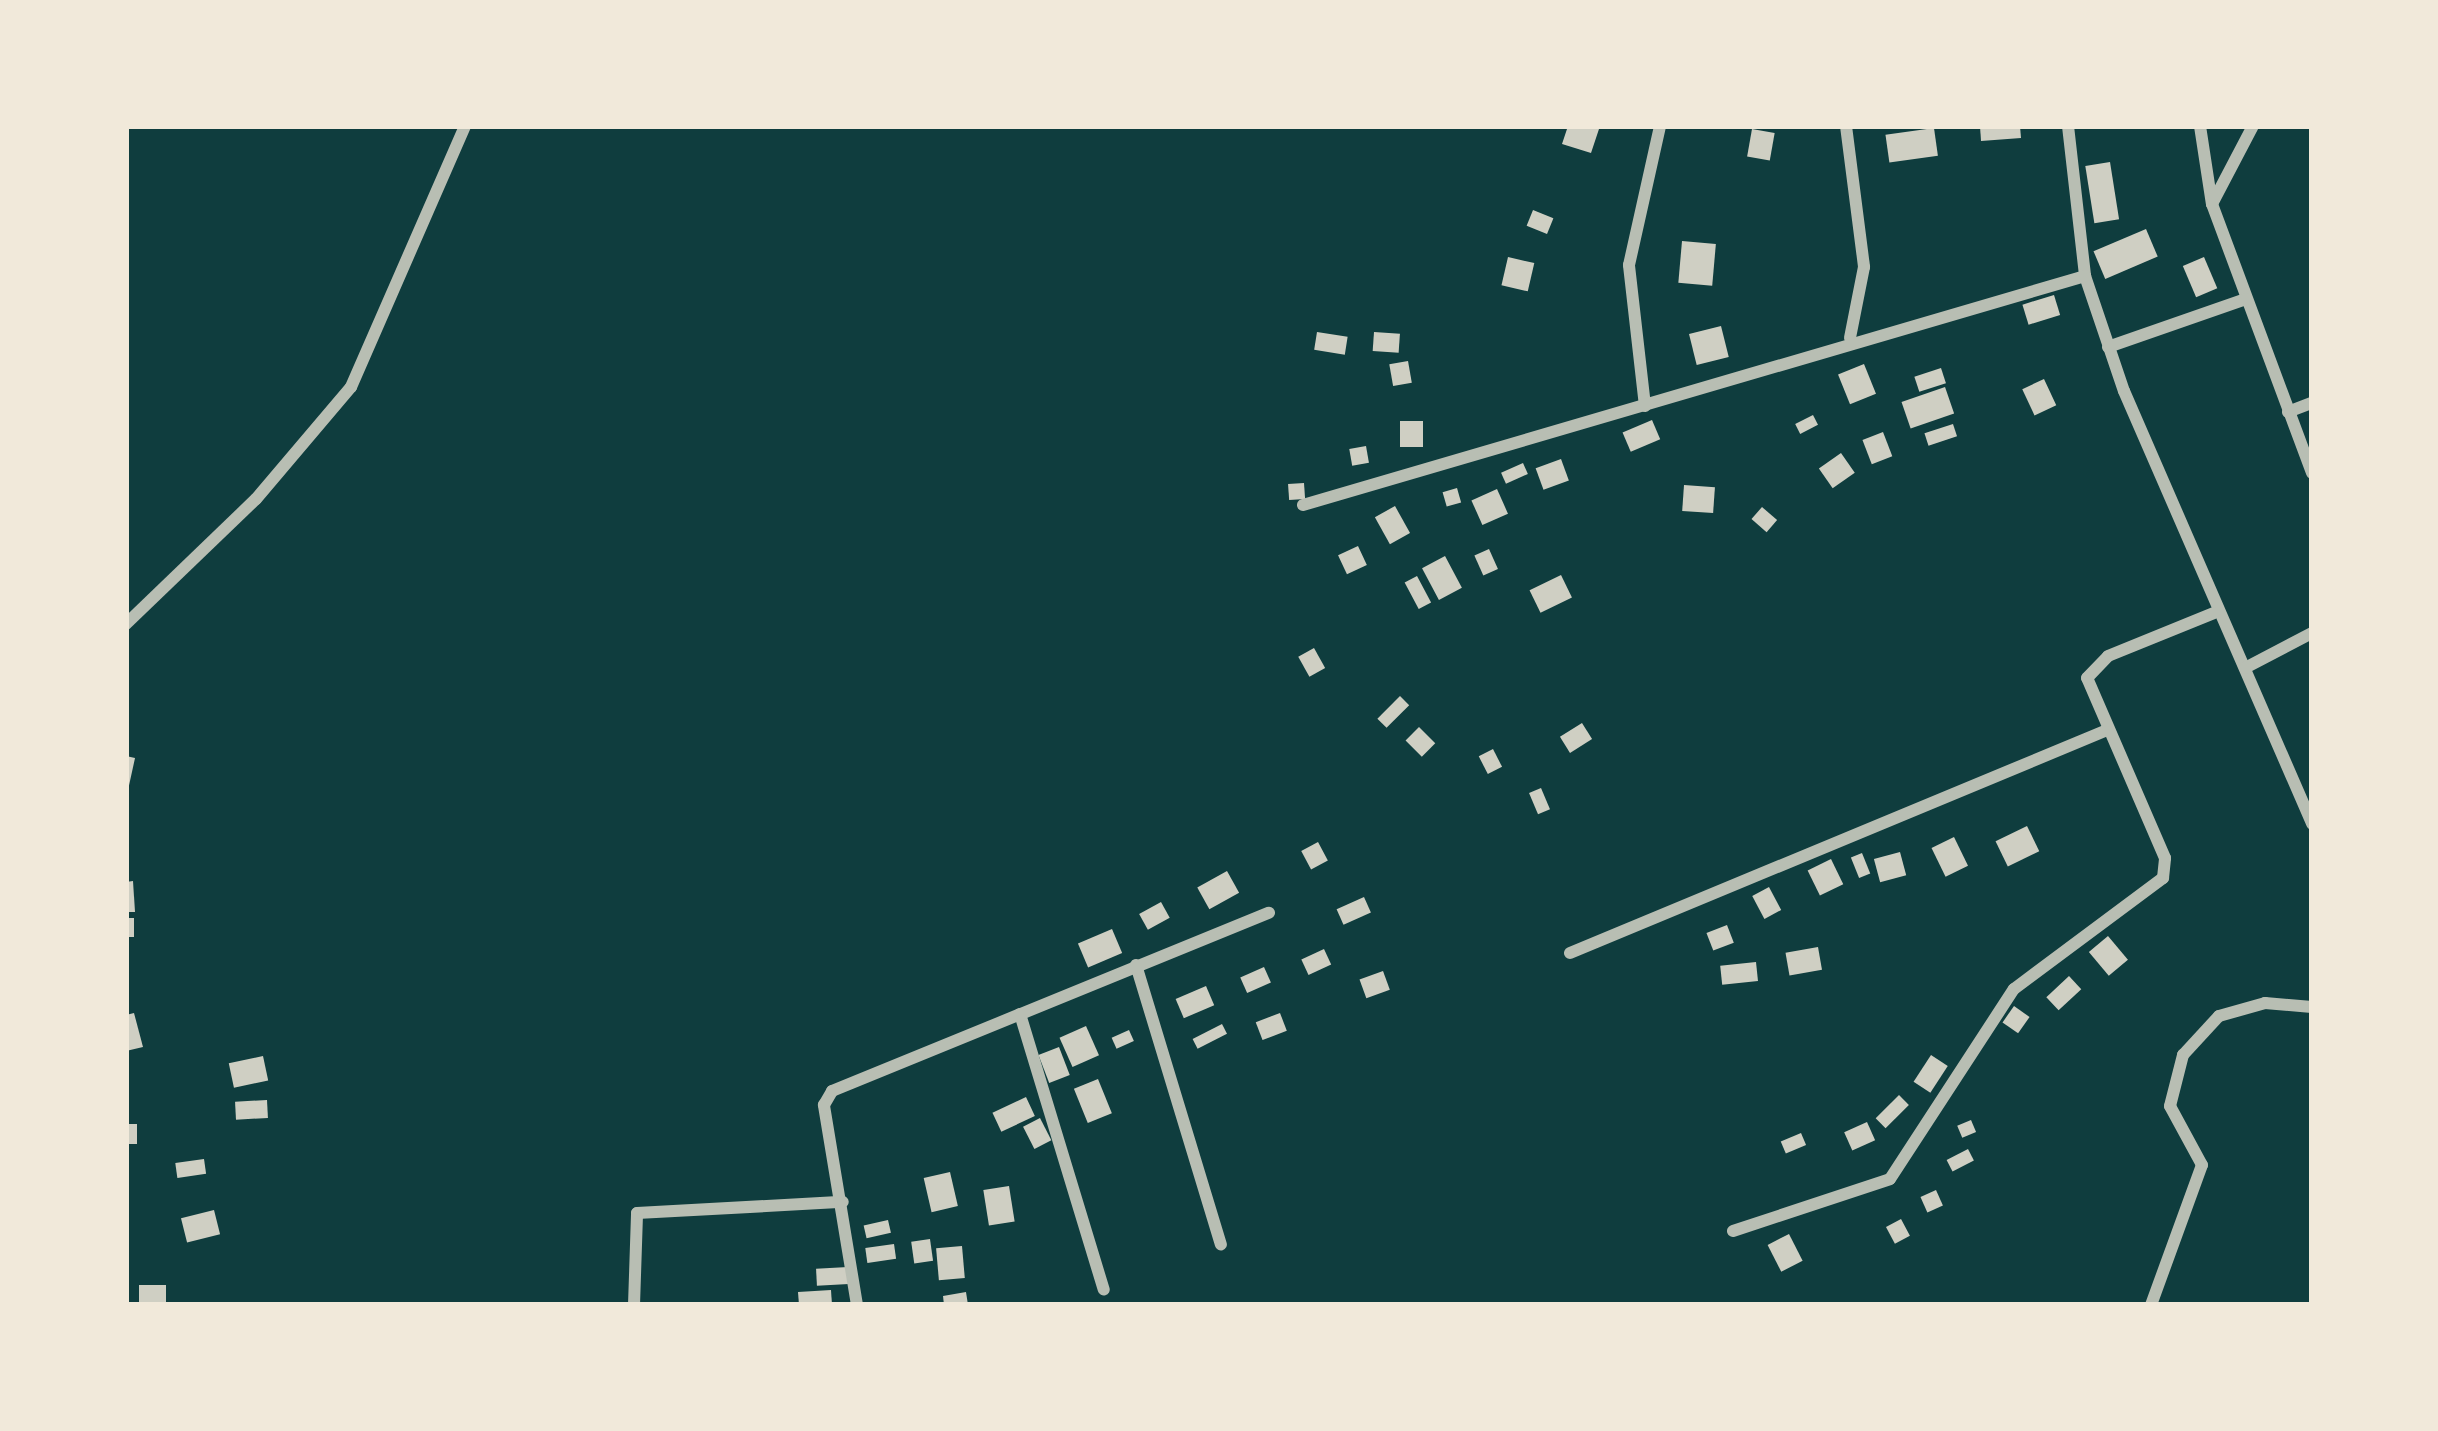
<!DOCTYPE html>
<style>
body{margin:0}
#map{position:relative;width:2438px;height:1431px;overflow:hidden;background:#0f3d3e;font-family:Quicksand,sans-serif}
div>[style]{position:absolute}
.building>*{inset:0;background:#cfcfc3;transform-origin:0 0}
.minor>*{height:12px;margin:-6px;padding:0 6px;transform-origin:6px;border-radius:6px;background:#b8beb3}
span{translate:-50% -50%;white-space:nowrap;text-align:center;line-height:1.15;-webkit-text-stroke:10px #f1e9da;paint-order:stroke}
.frame{position:absolute;inset:0;border:129px solid #f1e9da;pointer-events:none}
</style>
<div id="map">
<div class="building">
<i style="clip-path:polygon(1568px 126px,1599px 129px,1591px 153px,1562px 144px)"></i>
<i style="clip-path:polygon(1980px 126px,2020px 126px,2021px 138px,1981px 141px)"></i>
<i style="left:1934px;top:128px;width:28px;height:49px;rotate:82deg"></i>
<i style="left:1752px;top:129px;width:23px;height:28px;rotate:10deg"></i>
<i style="left:2110px;top:162px;width:58px;height:25px;rotate:81deg"></i>
<i style="left:1533px;top:210px;width:22px;height:17px;rotate:22deg"></i>
<i style="left:2146px;top:229px;width:30px;height:57px;rotate:67deg"></i>
<i style="left:1682px;top:241px;width:34px;height:42px;rotate:5deg"></i>
<i style="left:1508px;top:257px;width:27px;height:29px;rotate:13deg"></i>
<i style="left:2204px;top:257px;width:34px;height:23px;rotate:67deg"></i>
<i style="left:2054px;top:295px;width:21px;height:33px;rotate:73deg"></i>
<i style="left:1721px;top:326px;width:32px;height:33px;rotate:76deg"></i>
<i style="left:1317px;top:332px;width:31px;height:18px;rotate:9deg"></i>
<i style="left:1374px;top:332px;width:26px;height:19px;rotate:4deg"></i>
<i style="left:1408px;top:361px;width:22px;height:19px;rotate:80deg"></i>
<i style="left:1864px;top:364px;width:32px;height:28px;rotate:68deg"></i>
<i style="left:1941px;top:368px;width:16px;height:28px;rotate:72deg"></i>
<i style="left:2044px;top:379px;width:29px;height:24px;rotate:65deg"></i>
<i style="left:1945px;top:387px;width:28px;height:46px;rotate:71deg"></i>
<i style="left:1813px;top:415px;width:11px;height:20px;rotate:63deg"></i>
<i style="left:1652px;top:420px;width:21px;height:32px;rotate:67deg"></i>
<i style="left:1400px;top:421px;width:23px;height:26px"></i>
<i style="left:1953px;top:424px;width:13px;height:30px;rotate:72deg"></i>
<i style="left:1883px;top:432px;width:26px;height:22px;rotate:69deg"></i>
<i style="left:1366px;top:446px;width:17px;height:17px;rotate:80deg"></i>
<i style="left:1841px;top:453px;width:24px;height:27px;rotate:55deg"></i>
<i style="left:1561px;top:459px;width:23px;height:27px;rotate:70deg"></i>
<i style="left:1523px;top:463px;width:12px;height:24px;rotate:66deg"></i>
<i style="left:1304px;top:483px;width:16px;height:16px;rotate:86deg"></i>
<i style="left:1684px;top:485px;width:31px;height:26px;rotate:4deg"></i>
<i style="left:1457px;top:488px;width:15px;height:15px;rotate:74deg"></i>
<i style="left:1497px;top:489px;width:27px;height:28px;rotate:66deg"></i>
<i style="left:1395px;top:506px;width:31px;height:23px;rotate:61deg"></i>
<i style="left:1762px;top:507px;width:20px;height:16px;rotate:41deg"></i>
<i style="left:1358px;top:546px;width:21px;height:22px;rotate:65deg"></i>
<i style="left:1489px;top:549px;width:22px;height:16px;rotate:66deg"></i>
<i style="left:1445px;top:556px;width:36px;height:26px;rotate:62deg"></i>
<i style="left:1561px;top:575px;width:25px;height:35px;rotate:64deg"></i>
<i style="left:1417px;top:576px;width:30px;height:14px;rotate:62deg"></i>
<i style="left:1314px;top:648px;width:23px;height:18px;rotate:61deg"></i>
<i style="left:1400px;top:696px;width:13px;height:32px;rotate:45deg"></i>
<i style="left:1582px;top:723px;width:19px;height:26px;rotate:58deg"></i>
<i style="left:1419px;top:727px;width:23px;height:19px;rotate:45deg"></i>
<i style="left:1493px;top:749px;width:20px;height:16px;rotate:63deg"></i>
<i style="clip-path:polygon(126px 756px,135px 758px,128px 790px,126px 790px)"></i>
<i style="left:1541px;top:788px;width:23px;height:13px;rotate:67deg"></i>
<i style="left:2027px;top:826px;width:28px;height:35px;rotate:64deg"></i>
<i style="left:1954px;top:837px;width:32px;height:25px;rotate:64deg"></i>
<i style="left:1318px;top:842px;width:21px;height:19px;rotate:62deg"></i>
<i style="left:1900px;top:852px;width:24px;height:27px;rotate:75deg"></i>
<i style="left:1862px;top:853px;width:22px;height:12px;rotate:68deg"></i>
<i style="left:1831px;top:859px;width:28px;height:26px;rotate:64deg"></i>
<i style="left:1227px;top:871px;width:25px;height:34px;rotate:61deg"></i>
<i style="clip-path:polygon(133px 881px,135px 912px,126px 912px,126px 882px)"></i>
<i style="left:1769px;top:887px;width:26px;height:19px;rotate:62deg"></i>
<i style="left:1364px;top:897px;width:17px;height:30px;rotate:66deg"></i>
<i style="left:1161px;top:902px;width:18px;height:25px;rotate:61deg"></i>
<i style="left:126px;top:918px;width:8px;height:19px"></i>
<i style="left:1727px;top:925px;width:19px;height:22px;rotate:69deg"></i>
<i style="left:1112px;top:929px;width:26px;height:37px;rotate:67deg"></i>
<i style="left:2108px;top:936px;width:31px;height:25px;rotate:50deg"></i>
<i style="left:1818px;top:947px;width:23px;height:33px;rotate:80deg"></i>
<i style="left:1324px;top:949px;width:17px;height:25px;rotate:65deg"></i>
<i style="left:1756px;top:962px;width:19px;height:36px;rotate:84deg"></i>
<i style="left:1264px;top:967px;width:17px;height:26px;rotate:66deg"></i>
<i style="left:1383px;top:971px;width:20px;height:25px;rotate:70deg"></i>
<i style="left:2069px;top:976px;width:18px;height:31px;rotate:47deg"></i>
<i style="left:1206px;top:986px;width:21px;height:33px;rotate:67deg"></i>
<i style="left:2014px;top:1006px;width:19px;height:20px;rotate:35deg"></i>
<i style="clip-path:polygon(134px 1013px,143px 1047px,126px 1051px,126px 1015px)"></i>
<i style="left:1280px;top:1013px;width:19px;height:26px;rotate:69deg"></i>
<i style="left:1222px;top:1024px;width:11px;height:33px;rotate:63deg"></i>
<i style="left:1086px;top:1026px;width:32px;height:29px;rotate:66deg"></i>
<i style="left:1129px;top:1030px;width:12px;height:19px;rotate:66deg"></i>
<i style="left:1059px;top:1047px;width:30px;height:22px;rotate:69deg"></i>
<i style="left:1931px;top:1055px;width:20px;height:32px;rotate:33deg"></i>
<i style="left:263px;top:1056px;width:25px;height:35px;rotate:78deg"></i>
<i style="left:1098px;top:1079px;width:37px;height:26px;rotate:68deg"></i>
<i style="left:1899px;top:1095px;width:14px;height:33px;rotate:45deg"></i>
<i style="left:1026px;top:1097px;width:21px;height:37px;rotate:65deg"></i>
<i style="left:267px;top:1100px;width:18px;height:32px;rotate:87deg"></i>
<i style="left:1040px;top:1118px;width:25px;height:19px;rotate:63deg"></i>
<i style="left:1971px;top:1120px;width:13px;height:15px;rotate:67deg"></i>
<i style="left:1867px;top:1122px;width:20px;height:25px;rotate:66deg"></i>
<i style="left:126px;top:1124px;width:11px;height:20px"></i>
<i style="left:1801px;top:1133px;width:13px;height:22px;rotate:67deg"></i>
<i style="left:1968px;top:1149px;width:13px;height:24px;rotate:63deg"></i>
<i style="left:204px;top:1159px;width:15px;height:29px;rotate:82deg"></i>
<i style="left:950px;top:1172px;width:35px;height:27px;rotate:77deg"></i>
<i style="left:1009px;top:1186px;width:36px;height:26px;rotate:81deg"></i>
<i style="left:1936px;top:1190px;width:17px;height:17px;rotate:66deg"></i>
<i style="left:214px;top:1210px;width:25px;height:34px;rotate:76deg"></i>
<i style="left:1901px;top:1219px;width:19px;height:17px;rotate:62deg"></i>
<i style="left:888px;top:1220px;width:13px;height:25px;rotate:77deg"></i>
<i style="left:1789px;top:1234px;width:30px;height:24px;rotate:63deg"></i>
<i style="left:930px;top:1239px;width:22px;height:19px;rotate:82deg"></i>
<i style="left:894px;top:1244px;width:15px;height:29px;rotate:82deg"></i>
<i style="left:962px;top:1246px;width:32px;height:26px;rotate:85deg"></i>
<i style="left:848px;top:1267px;width:17px;height:32px;rotate:87deg"></i>
<i style="left:139px;top:1285px;width:27px;height:20px"></i>
<i style="clip-path:polygon(831px 1290px,832px 1305px,799px 1305px,798px 1292px)"></i>
<i style="clip-path:polygon(966px 1292px,968px 1305px,944px 1305px,943px 1296px)"></i>
</div>
<div class="minor">
<i style="left:1846px;top:126px;width:142px;rotate:82.7deg"></i>
<i style="left:1864px;top:267px;width:72px;rotate:101.2deg"></i>
<i style="left:2068px;top:126px;width:151px;rotate:83.5deg"></i>
<i style="left:2085px;top:276px;width:121px;rotate:71.3deg"></i>
<i style="left:2124px;top:391px;width:472px;rotate:66.5deg"></i>
<i style="left:2200px;top:126px;width:79px;rotate:81.3deg"></i>
<i style="left:2212px;top:204px;width:287px;rotate:69.6deg"></i>
<i style="left:2212px;top:204px;width:88px;rotate:-62.3deg"></i>
<i style="left:2108px;top:347px;width:146px;rotate:-19.2deg"></i>
<i style="left:1645px;top:406px;width:142px;rotate:-96.5deg"></i>
<i style="left:1629px;top:265px;width:142px;rotate:-77.4deg"></i>
<i style="left:2288px;top:412px;width:26px;rotate:-21deg"></i>
<i style="left:1303px;top:505px;width:815px;rotate:-16.32deg"></i>
<i style="left:126px;top:624px;width:180px;rotate:-43.9deg"></i>
<i style="left:256px;top:499px;width:147px;rotate:-49.7deg"></i>
<i style="left:351px;top:387px;width:285px;rotate:-66.4deg"></i>
<i style="left:2245px;top:668px;width:76px;rotate:-27.6deg"></i>
<i style="left:1570px;top:953px;width:579px;rotate:-22.54deg"></i>
<i style="left:1136px;top:965px;width:292px;rotate:73.1deg"></i>
<i style="left:1020px;top:1014px;width:288px;rotate:73.1deg"></i>
<i style="left:1733px;top:1231px;width:165px;rotate:-18.3deg"></i>
<i style="left:1890px;top:1179px;width:227px;rotate:-56.9deg"></i>
<i style="left:2014px;top:989px;width:186px;rotate:-36.7deg"></i>
<i style="left:2163px;top:878px;width:20px;rotate:-84deg"></i>
<i style="left:2165px;top:858px;width:196px;rotate:-113.4deg"></i>
<i style="left:2087px;top:678px;width:30px;rotate:-46deg"></i>
<i style="left:2108px;top:656px;width:114px;rotate:-22.1deg"></i>
<i style="left:634px;top:1305px;width:92px;rotate:-88.1deg"></i>
<i style="left:637px;top:1213px;width:206px;rotate:-3.1deg"></i>
<i style="left:857px;top:1305px;width:203px;rotate:-99.4deg"></i>
<i style="left:824px;top:1105px;width:16px;rotate:-60deg"></i>
<i style="left:832px;top:1091px;width:472px;rotate:-22.2deg"></i>
<i style="left:2151px;top:1305px;width:149px;rotate:-70deg"></i>
<i style="left:2202px;top:1165px;width:67px;rotate:-118.5deg"></i>
<i style="left:2170px;top:1106px;width:53px;rotate:-75.7deg"></i>
<i style="left:2183px;top:1055px;width:53px;rotate:-47.3deg"></i>
<i style="left:2219px;top:1016px;width:48px;rotate:-15.8deg"></i>
<i style="left:2265px;top:1003px;width:47px;rotate:4.9deg"></i>
</div>
<div class="frame"></div>
</div>
